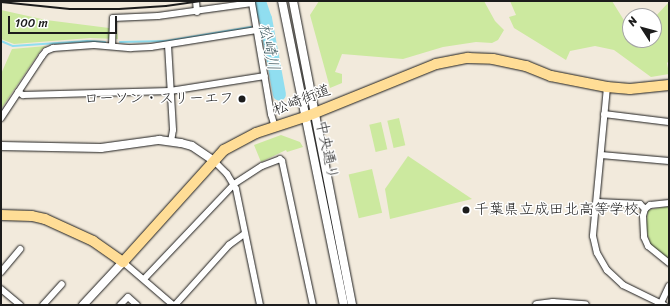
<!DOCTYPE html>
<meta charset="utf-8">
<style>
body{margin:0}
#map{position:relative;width:670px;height:306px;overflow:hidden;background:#f2eadc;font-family:Sriracha,"Klee One",sans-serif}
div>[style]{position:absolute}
.green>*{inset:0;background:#cce99f;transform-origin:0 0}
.stream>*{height:2px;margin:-1px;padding:0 1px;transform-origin:1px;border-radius:1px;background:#90def0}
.river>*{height:13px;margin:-6.5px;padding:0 6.5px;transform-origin:6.5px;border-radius:6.5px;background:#90def0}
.roads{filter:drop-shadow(0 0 1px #1c1c1c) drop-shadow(0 0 1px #1c1c1c)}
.minor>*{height:6px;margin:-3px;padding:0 3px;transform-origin:3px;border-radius:3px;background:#fff}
.tertiary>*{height:8px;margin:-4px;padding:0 4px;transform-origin:4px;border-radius:4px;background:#fff}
.primary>*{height:10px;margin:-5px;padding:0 5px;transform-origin:5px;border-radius:5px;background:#ffdd96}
.rail>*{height:2px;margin:-1px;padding:0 1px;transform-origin:1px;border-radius:1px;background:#1c1c1c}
.dots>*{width:11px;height:11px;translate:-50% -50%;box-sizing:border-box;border:2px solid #fff;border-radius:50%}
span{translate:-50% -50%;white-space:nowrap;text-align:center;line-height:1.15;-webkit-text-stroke:3px #fff;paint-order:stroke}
.poi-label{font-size:15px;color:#1c1c1c}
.right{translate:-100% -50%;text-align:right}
.left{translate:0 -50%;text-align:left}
.street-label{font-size:15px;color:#1c1c1c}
.water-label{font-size:16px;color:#456066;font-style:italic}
.frame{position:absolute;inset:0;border:2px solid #1c1c1c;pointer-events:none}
.north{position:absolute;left:622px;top:8px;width:40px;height:40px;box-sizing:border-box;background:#fff;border:1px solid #a4a4a4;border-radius:50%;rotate:306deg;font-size:11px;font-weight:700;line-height:16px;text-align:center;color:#1c1c1c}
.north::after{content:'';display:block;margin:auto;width:14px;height:18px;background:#1c1c1c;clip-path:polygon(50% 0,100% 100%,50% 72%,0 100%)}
.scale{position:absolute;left:8px;top:16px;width:109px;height:18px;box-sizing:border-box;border:2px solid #1c1c1c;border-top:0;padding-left:5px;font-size:12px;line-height:14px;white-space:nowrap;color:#1c1c1c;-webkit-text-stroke:3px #fff;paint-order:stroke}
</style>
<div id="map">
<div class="green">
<i style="clip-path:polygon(319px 1px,484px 1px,495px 21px,504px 30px,498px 40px,492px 43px,476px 42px,443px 47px,403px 59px,342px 54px,335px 72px,342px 74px,342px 83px,330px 88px,310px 15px)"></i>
<i style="clip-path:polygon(510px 1px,612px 1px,630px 30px,630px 40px,654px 40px,654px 18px,668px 3px,669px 61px,667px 63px,669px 74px,651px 77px,614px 50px,595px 46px,570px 51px,566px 60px,514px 28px,509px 17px,516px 15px)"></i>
<i style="clip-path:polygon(1px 10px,46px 20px,117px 29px,118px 39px,90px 38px,14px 44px,1px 39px)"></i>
<i style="clip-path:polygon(46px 46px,41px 50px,1px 109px,1px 74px,12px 49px)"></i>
<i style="left:399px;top:118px;width:28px;height:12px;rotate:77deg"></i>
<i style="left:381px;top:122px;width:28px;height:12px;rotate:77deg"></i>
<i style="clip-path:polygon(281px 135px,300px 142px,303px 147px,287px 152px,286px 150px,261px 162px,254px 145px)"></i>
<i style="clip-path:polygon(408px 156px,472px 199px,390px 219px,385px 189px)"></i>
<i style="left:372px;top:169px;width:45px;height:24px;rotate:77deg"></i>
<i style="clip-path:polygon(669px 206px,669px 259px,661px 255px,650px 244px,646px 227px,648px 210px)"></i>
</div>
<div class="stream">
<i style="left:1px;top:41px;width:13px;rotate:23deg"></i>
<i style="left:13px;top:46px;width:74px;rotate:-3.9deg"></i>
<i style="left:87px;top:41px;width:18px;rotate:3deg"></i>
<i style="left:120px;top:42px;width:46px;rotate:-1.2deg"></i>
<i style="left:166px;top:41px;width:86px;rotate:-9.4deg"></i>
</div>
<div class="river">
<i style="left:259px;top:1px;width:18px;rotate:71deg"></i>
<i style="left:265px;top:18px;width:77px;rotate:79.6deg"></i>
</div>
<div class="roads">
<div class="minor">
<i style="left:196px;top:1px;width:11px;rotate:85deg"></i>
<i style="left:168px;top:45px;width:85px;rotate:86.6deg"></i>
<i style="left:173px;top:130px;width:11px;rotate:100deg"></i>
<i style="left:112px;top:46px;width:28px;rotate:-88deg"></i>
<i style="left:113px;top:18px;width:45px;rotate:-2.5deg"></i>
<i style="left:158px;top:16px;width:95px;rotate:-7.9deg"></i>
<i style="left:252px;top:3px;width:113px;rotate:80.3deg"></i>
<i style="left:271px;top:114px;width:14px;rotate:73deg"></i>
<i style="left:607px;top:87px;width:150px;rotate:95.4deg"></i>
<i style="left:593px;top:236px;width:17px;rotate:77deg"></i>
<i style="left:597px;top:253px;width:20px;rotate:60deg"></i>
<i style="left:607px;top:270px;width:22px;rotate:43deg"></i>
<i style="left:623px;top:285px;width:46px;rotate:26deg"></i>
<i style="left:18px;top:92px;width:6px;rotate:31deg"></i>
<i style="left:23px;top:95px;width:147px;rotate:-1.6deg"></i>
<i style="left:170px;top:91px;width:96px;rotate:-9deg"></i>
<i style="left:604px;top:114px;width:65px;rotate:7deg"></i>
<i style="left:1px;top:118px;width:74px;rotate:-56.5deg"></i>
<i style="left:42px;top:56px;width:6px;rotate:-51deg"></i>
<i style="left:46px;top:51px;width:8px;rotate:-23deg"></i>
<i style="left:53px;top:48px;width:41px;rotate:-4.2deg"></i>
<i style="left:94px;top:45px;width:37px;rotate:5deg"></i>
<i style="left:131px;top:48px;width:20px;rotate:-3deg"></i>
<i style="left:151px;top:47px;width:107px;rotate:-9.1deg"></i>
<i style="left:601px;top:155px;width:68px;rotate:5deg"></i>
<i style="left:213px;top:160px;width:20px;rotate:45deg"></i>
<i style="left:227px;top:174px;width:17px;rotate:59deg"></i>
<i style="left:236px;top:189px;width:118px;rotate:78.3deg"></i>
<i style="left:597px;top:202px;width:43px;rotate:2.7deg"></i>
<i style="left:640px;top:204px;width:7px;rotate:45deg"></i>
<i style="left:669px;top:203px;width:19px;rotate:174deg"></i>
<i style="left:650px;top:205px;width:6px;rotate:141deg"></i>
<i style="left:645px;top:209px;width:7px;rotate:106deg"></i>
<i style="left:643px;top:216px;width:21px;rotate:87deg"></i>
<i style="left:644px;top:237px;width:10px;rotate:66deg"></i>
<i style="left:648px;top:246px;width:27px;rotate:39deg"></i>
<i style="left:123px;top:262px;width:66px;rotate:40.7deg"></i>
<i style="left:1px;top:272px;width:30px;rotate:-50deg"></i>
<i style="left:144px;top:279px;width:131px;rotate:-46.5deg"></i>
<i style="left:234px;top:184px;width:33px;rotate:-33deg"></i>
<i style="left:262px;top:166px;width:19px;rotate:-21deg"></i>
<i style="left:280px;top:159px;width:3px;rotate:45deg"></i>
<i style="left:282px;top:161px;width:147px;rotate:77.9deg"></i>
<i style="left:1px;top:289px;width:25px;rotate:40deg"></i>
<i style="left:661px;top:303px;width:19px;rotate:-65deg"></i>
<i style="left:43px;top:305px;width:28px;rotate:-48deg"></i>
<i style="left:120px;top:305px;width:11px;rotate:-45deg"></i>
<i style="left:128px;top:297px;width:12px;rotate:42deg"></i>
<i style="left:175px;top:305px;width:81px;rotate:-48deg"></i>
<i style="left:229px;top:245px;width:19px;rotate:-36deg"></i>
</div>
<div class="tertiary">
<i style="left:282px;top:1px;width:310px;rotate:78.5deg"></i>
<i style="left:293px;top:1px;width:310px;rotate:79deg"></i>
<i style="left:1px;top:146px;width:100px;rotate:1.1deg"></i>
<i style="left:101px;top:148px;width:59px;rotate:-7.9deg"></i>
<i style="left:159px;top:140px;width:22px;rotate:8deg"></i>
<i style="left:181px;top:143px;width:11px;rotate:15deg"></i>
<i style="left:192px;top:146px;width:25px;rotate:34deg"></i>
<i style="left:83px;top:305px;width:59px;rotate:-47.1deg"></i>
<i style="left:537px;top:305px;width:16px;rotate:-7deg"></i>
<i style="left:553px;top:303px;width:32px;rotate:4deg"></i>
</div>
<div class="primary">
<i style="left:1px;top:215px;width:31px;rotate:2deg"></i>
<i style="left:32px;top:216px;width:13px;rotate:13deg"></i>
<i style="left:45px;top:219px;width:53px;rotate:24.6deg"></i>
<i style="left:93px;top:241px;width:37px;rotate:35deg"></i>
<i style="left:123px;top:262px;width:151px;rotate:-48deg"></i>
<i style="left:224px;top:150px;width:36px;rotate:-28deg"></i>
<i style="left:256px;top:133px;width:52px;rotate:-18.1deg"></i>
<i style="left:305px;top:117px;width:141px;rotate:-22deg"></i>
<i style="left:436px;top:64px;width:33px;rotate:-11deg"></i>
<i style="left:468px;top:58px;width:25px;rotate:2deg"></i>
<i style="left:493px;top:59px;width:34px;rotate:12deg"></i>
<i style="left:526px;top:66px;width:27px;rotate:22deg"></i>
<i style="left:551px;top:76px;width:57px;rotate:11.1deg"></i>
<i style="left:607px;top:87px;width:23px;rotate:5deg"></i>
<i style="left:630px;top:89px;width:39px;rotate:-6deg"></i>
</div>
</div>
<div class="rail">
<i style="left:1px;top:2px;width:69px;rotate:5.8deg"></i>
<i style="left:70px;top:9px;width:49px"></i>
<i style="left:119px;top:9px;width:47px;rotate:-3.7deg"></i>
<i style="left:166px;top:6px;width:37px;rotate:-8deg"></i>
</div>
<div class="dots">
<i style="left:242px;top:99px;background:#1c1c1c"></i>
<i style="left:466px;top:210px;background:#1c1c1c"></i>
</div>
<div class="poi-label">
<span class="right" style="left:234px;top:99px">ローソン・スリーエフ</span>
<span class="left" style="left:474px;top:210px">千葉県立成田北高等学校</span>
</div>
<div class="street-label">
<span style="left:302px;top:100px;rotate:-21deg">松崎街道</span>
<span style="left:327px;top:150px;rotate:78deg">中央通り</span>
</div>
<div class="water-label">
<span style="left:269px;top:47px;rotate:78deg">松崎川</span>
</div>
<div class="frame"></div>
<div class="north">N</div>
<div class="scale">100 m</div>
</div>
